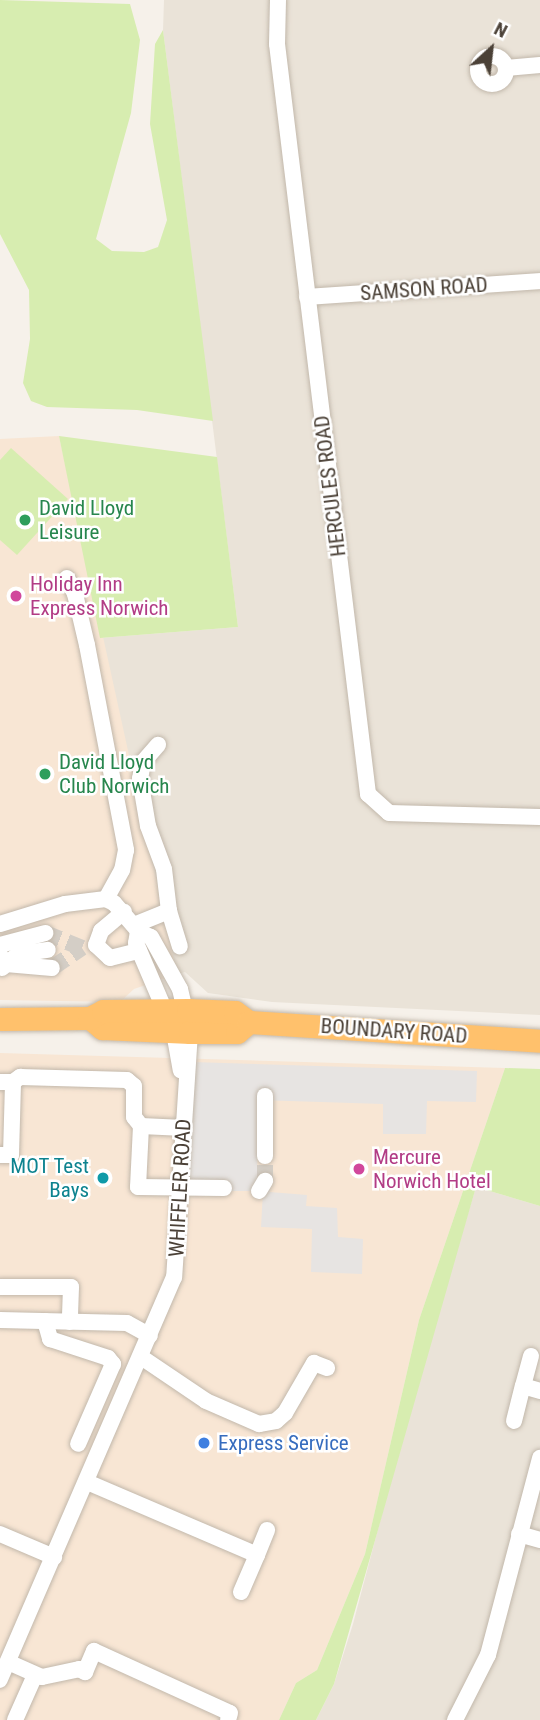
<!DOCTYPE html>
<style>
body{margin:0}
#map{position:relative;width:540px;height:1720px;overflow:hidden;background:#f6f1ea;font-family:"Roboto Condensed",sans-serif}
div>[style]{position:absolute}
.residential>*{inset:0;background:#eae3d8}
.commercial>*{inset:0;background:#f8e6d4}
.green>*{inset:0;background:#d7edb0}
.parking>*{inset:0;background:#e7e4e2}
.minor-tunnel>*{height:16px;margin-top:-8px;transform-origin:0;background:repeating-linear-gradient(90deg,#d4cec6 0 16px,transparent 0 24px)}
.roads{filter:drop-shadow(0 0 2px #c2b8ab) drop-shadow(0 0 2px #c2b8ab)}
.minor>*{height:16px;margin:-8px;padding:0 8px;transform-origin:8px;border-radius:8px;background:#fff}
.minor>.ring{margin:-8px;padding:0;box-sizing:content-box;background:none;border:16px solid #fff;border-radius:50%}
.highway>*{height:23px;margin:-11.5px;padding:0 11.5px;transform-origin:11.5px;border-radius:11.5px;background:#ffc16c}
.dots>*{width:19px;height:19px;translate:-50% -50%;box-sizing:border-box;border:4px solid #fff;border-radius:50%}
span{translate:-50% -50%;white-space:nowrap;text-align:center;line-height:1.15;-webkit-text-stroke:5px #fff;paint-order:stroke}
.street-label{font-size:21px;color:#4b4137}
.leisure-label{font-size:21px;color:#27864d}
.left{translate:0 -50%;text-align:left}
.hotel-label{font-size:21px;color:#b23c85}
.culture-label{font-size:21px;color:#0d838f}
.right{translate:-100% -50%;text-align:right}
.shop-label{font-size:21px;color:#366cbe}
.north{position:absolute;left:456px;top:14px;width:70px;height:70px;-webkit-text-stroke:5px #fff;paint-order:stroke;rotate:27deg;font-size:19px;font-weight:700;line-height:28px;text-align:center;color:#4b4137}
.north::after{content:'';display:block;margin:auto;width:24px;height:32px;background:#4b4137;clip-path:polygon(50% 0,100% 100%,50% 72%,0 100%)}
</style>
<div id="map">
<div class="residential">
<i style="clip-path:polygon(164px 0,540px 0,540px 1015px,272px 1002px,208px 993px,185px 972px,177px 974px,100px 638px,238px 627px,163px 30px)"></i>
<i style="clip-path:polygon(476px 1187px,540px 1206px,540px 1720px,316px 1720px,334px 1684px,353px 1624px,412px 1400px)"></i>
</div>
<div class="commercial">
<i style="clip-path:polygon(59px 436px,177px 974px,134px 989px,120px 1002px,0 1000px,0 439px)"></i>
<i style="clip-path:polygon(0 1053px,505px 1068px,419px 1320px,365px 1554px,317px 1670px,296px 1683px,279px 1720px,0 1720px)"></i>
</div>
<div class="green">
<i style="clip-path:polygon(0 0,130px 4px,140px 40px,131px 113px,96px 239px,112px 251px,144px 252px,158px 247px,167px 220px,150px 124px,155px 44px,163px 30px,213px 421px,137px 410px,47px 407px,31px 401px,23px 383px,30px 339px,29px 290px,0 234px)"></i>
<i style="clip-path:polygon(59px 436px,217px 457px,238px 627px,100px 638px)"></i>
<i style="clip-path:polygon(11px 448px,68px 499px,17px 555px,0 540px,0 460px)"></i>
<i style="clip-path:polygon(505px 1068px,540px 1069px,540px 1206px,476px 1187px,334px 1684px,316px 1720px,279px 1720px,296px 1683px,317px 1670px,365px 1554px,419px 1320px)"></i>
</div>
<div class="parking">
<i style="clip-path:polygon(192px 1062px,477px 1071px,476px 1102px,427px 1101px,426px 1134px,383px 1134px,383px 1104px,258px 1100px,257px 1184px,270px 1184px,270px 1192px,307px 1195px,306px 1206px,337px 1208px,338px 1237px,363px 1239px,362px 1274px,311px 1272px,312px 1229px,261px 1227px,263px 1191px,187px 1191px)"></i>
</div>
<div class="minor-tunnel">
<i style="left:45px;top:933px;width:40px;rotate:22deg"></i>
<i style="left:52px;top:968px;width:36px;rotate:-34deg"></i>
<i style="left:265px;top:1181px;width:25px;rotate:-90deg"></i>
</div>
<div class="roads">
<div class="minor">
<i style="left:278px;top:0;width:44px;rotate:91.3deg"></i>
<i style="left:277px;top:44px;width:756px;rotate:83.08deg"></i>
<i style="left:368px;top:794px;width:28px;rotate:42deg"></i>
<i style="left:389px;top:813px;width:151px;rotate:1.5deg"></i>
<i class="ring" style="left:478px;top:56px;width:12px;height:12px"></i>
<i style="left:506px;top:68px;width:34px;rotate:-5deg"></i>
<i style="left:307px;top:297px;width:234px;rotate:-3.9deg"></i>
<i style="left:67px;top:578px;width:18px;rotate:63deg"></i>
<i style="left:75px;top:594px;width:52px;rotate:76.8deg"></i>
<i style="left:87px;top:645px;width:209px;rotate:79.2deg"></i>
<i style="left:126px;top:850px;width:20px;rotate:101deg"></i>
<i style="left:122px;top:870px;width:33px;rotate:119deg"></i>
<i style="left:169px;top:911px;width:37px;rotate:73deg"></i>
<i style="left:0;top:924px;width:68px;rotate:-17.1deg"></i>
<i style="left:65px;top:904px;width:41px;rotate:-7deg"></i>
<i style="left:106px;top:899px;width:9px;rotate:27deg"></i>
<i style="left:114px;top:903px;width:37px;rotate:49deg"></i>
<i style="left:138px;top:931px;width:14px;rotate:25deg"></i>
<i style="left:151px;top:937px;width:60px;rotate:60.9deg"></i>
<i style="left:180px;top:989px;width:44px;rotate:76.9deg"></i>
<i style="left:190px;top:1032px;width:246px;rotate:93.7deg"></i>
<i style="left:174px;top:1277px;width:439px;rotate:113.4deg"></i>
<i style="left:134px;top:925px;width:38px;rotate:-22deg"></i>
<i style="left:169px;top:911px;width:42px;rotate:-96.8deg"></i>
<i style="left:164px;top:869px;width:46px;rotate:-110.4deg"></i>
<i style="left:148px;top:826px;width:48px;rotate:-99.7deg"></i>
<i style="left:140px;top:779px;width:17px;rotate:-80deg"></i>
<i style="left:143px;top:762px;width:23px;rotate:-49deg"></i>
<i style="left:138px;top:931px;width:12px;rotate:99deg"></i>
<i style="left:136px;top:943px;width:97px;rotate:66.9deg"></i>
<i style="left:174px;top:1032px;width:39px;rotate:80deg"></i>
<i style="left:0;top:945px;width:47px;rotate:-14.9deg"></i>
<i style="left:96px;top:945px;width:19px;rotate:43deg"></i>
<i style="left:110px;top:958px;width:30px;rotate:-14deg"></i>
<i style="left:96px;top:945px;width:15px;rotate:-70deg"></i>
<i style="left:101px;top:931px;width:30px;rotate:-40deg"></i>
<i style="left:0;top:955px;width:11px;rotate:56deg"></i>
<i style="left:6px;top:964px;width:46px;rotate:5deg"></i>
<i style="left:2px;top:968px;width:21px;rotate:-41deg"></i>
<i style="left:18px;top:954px;width:30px;rotate:-8deg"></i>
<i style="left:0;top:1082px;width:13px"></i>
<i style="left:13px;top:1082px;width:9px;rotate:-36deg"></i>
<i style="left:20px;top:1077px;width:107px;rotate:1.6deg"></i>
<i style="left:127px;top:1080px;width:9px;rotate:41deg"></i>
<i style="left:134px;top:1086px;width:31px;rotate:90deg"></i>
<i style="left:134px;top:1117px;width:11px;rotate:52deg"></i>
<i style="left:184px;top:1128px;width:43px;rotate:-177.3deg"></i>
<i style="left:141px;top:1126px;width:61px;rotate:92.8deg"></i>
<i style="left:138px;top:1187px;width:86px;rotate:0.7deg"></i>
<i style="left:0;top:1155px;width:11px"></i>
<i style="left:11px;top:1155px;width:73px;rotate:-88.4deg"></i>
<i style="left:265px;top:1156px;width:60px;rotate:-90deg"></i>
<i style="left:259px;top:1191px;width:12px;rotate:-59deg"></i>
<i style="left:0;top:1287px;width:71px"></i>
<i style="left:71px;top:1287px;width:35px;rotate:92deg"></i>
<i style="left:0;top:1320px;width:127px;rotate:1.4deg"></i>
<i style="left:127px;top:1323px;width:26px;rotate:29deg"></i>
<i style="left:45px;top:1321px;width:19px;rotate:74deg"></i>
<i style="left:50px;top:1339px;width:61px;rotate:18.1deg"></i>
<i style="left:108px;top:1358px;width:8px;rotate:50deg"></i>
<i style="left:113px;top:1364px;width:87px;rotate:113.6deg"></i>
<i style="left:531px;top:1356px;width:31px;rotate:105deg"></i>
<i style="left:523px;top:1386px;width:18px;rotate:16deg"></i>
<i style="left:141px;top:1357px;width:78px;rotate:34.1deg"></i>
<i style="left:206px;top:1401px;width:58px;rotate:23.5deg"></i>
<i style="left:259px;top:1424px;width:17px;rotate:-10deg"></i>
<i style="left:276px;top:1421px;width:12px;rotate:-42deg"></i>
<i style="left:285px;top:1413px;width:58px;rotate:-59.9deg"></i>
<i style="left:314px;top:1363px;width:14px;rotate:21deg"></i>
<i style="left:514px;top:1421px;width:36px;rotate:-76deg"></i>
<i style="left:87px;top:1482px;width:185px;rotate:23.2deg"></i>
<i style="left:257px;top:1555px;width:27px;rotate:-68deg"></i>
<i style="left:0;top:1534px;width:59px;rotate:23.1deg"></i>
<i style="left:519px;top:1534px;width:22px;rotate:16deg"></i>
<i style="left:241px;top:1592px;width:40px;rotate:-66.6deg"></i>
<i style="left:8px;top:1662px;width:37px;rotate:24deg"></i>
<i style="left:42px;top:1677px;width:38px;rotate:-12deg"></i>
<i style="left:79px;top:1669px;width:7px;rotate:27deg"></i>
<i style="left:85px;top:1672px;width:23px;rotate:-67deg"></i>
<i style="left:94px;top:1651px;width:149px;rotate:24.5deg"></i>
<i style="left:230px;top:1713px;width:7px;rotate:106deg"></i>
<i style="left:15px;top:1720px;width:49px;rotate:-66deg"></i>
<i style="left:455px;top:1720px;width:73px;rotate:-63.1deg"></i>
<i style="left:488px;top:1655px;width:204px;rotate:-75.2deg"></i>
</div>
<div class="highway">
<i style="left:90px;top:1018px;width:16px;rotate:40deg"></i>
<i style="left:102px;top:1028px;width:88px;rotate:2.6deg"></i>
<i style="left:190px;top:1032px;width:47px"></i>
<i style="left:237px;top:1032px;width:16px;rotate:-40deg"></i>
<i style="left:0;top:1019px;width:90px;rotate:-0.6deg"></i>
<i style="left:90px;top:1018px;width:15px;rotate:-28deg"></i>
<i style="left:103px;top:1011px;width:85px;rotate:-0.7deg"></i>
<i style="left:188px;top:1010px;width:47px;rotate:2.4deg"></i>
<i style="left:235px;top:1012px;width:17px;rotate:36deg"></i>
<i style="left:249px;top:1022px;width:292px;rotate:3.7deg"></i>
</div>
</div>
<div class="dots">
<i style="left:25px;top:520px;background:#2e9e5b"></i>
<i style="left:16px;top:596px;background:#d1479c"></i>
<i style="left:45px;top:774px;background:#2e9e5b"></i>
<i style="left:359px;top:1169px;background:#d1479c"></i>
<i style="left:103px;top:1178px;background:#0f9aa8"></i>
<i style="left:204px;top:1443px;background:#3f7fe0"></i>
</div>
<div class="street-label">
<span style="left:424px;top:289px;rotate:-4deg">SAMSON ROAD</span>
<span style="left:330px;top:486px;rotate:-97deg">HERCULES ROAD</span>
<span style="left:394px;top:1031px;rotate:4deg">BOUNDARY ROAD</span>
<span style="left:180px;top:1188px;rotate:-87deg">WHIFFLER ROAD</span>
</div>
<div class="leisure-label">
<span class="left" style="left:39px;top:520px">David Lloyd<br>Leisure</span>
<span class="left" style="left:59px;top:774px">David Lloyd<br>Club Norwich</span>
</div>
<div class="hotel-label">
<span class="left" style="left:30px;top:596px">Holiday Inn<br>Express Norwich</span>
<span class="left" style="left:373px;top:1169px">Mercure<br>Norwich Hotel</span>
</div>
<div class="culture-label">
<span class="right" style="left:89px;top:1178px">MOT Test<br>Bays</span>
</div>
<div class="shop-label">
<span class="left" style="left:218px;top:1443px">Express Service</span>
</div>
<div class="north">N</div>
</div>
